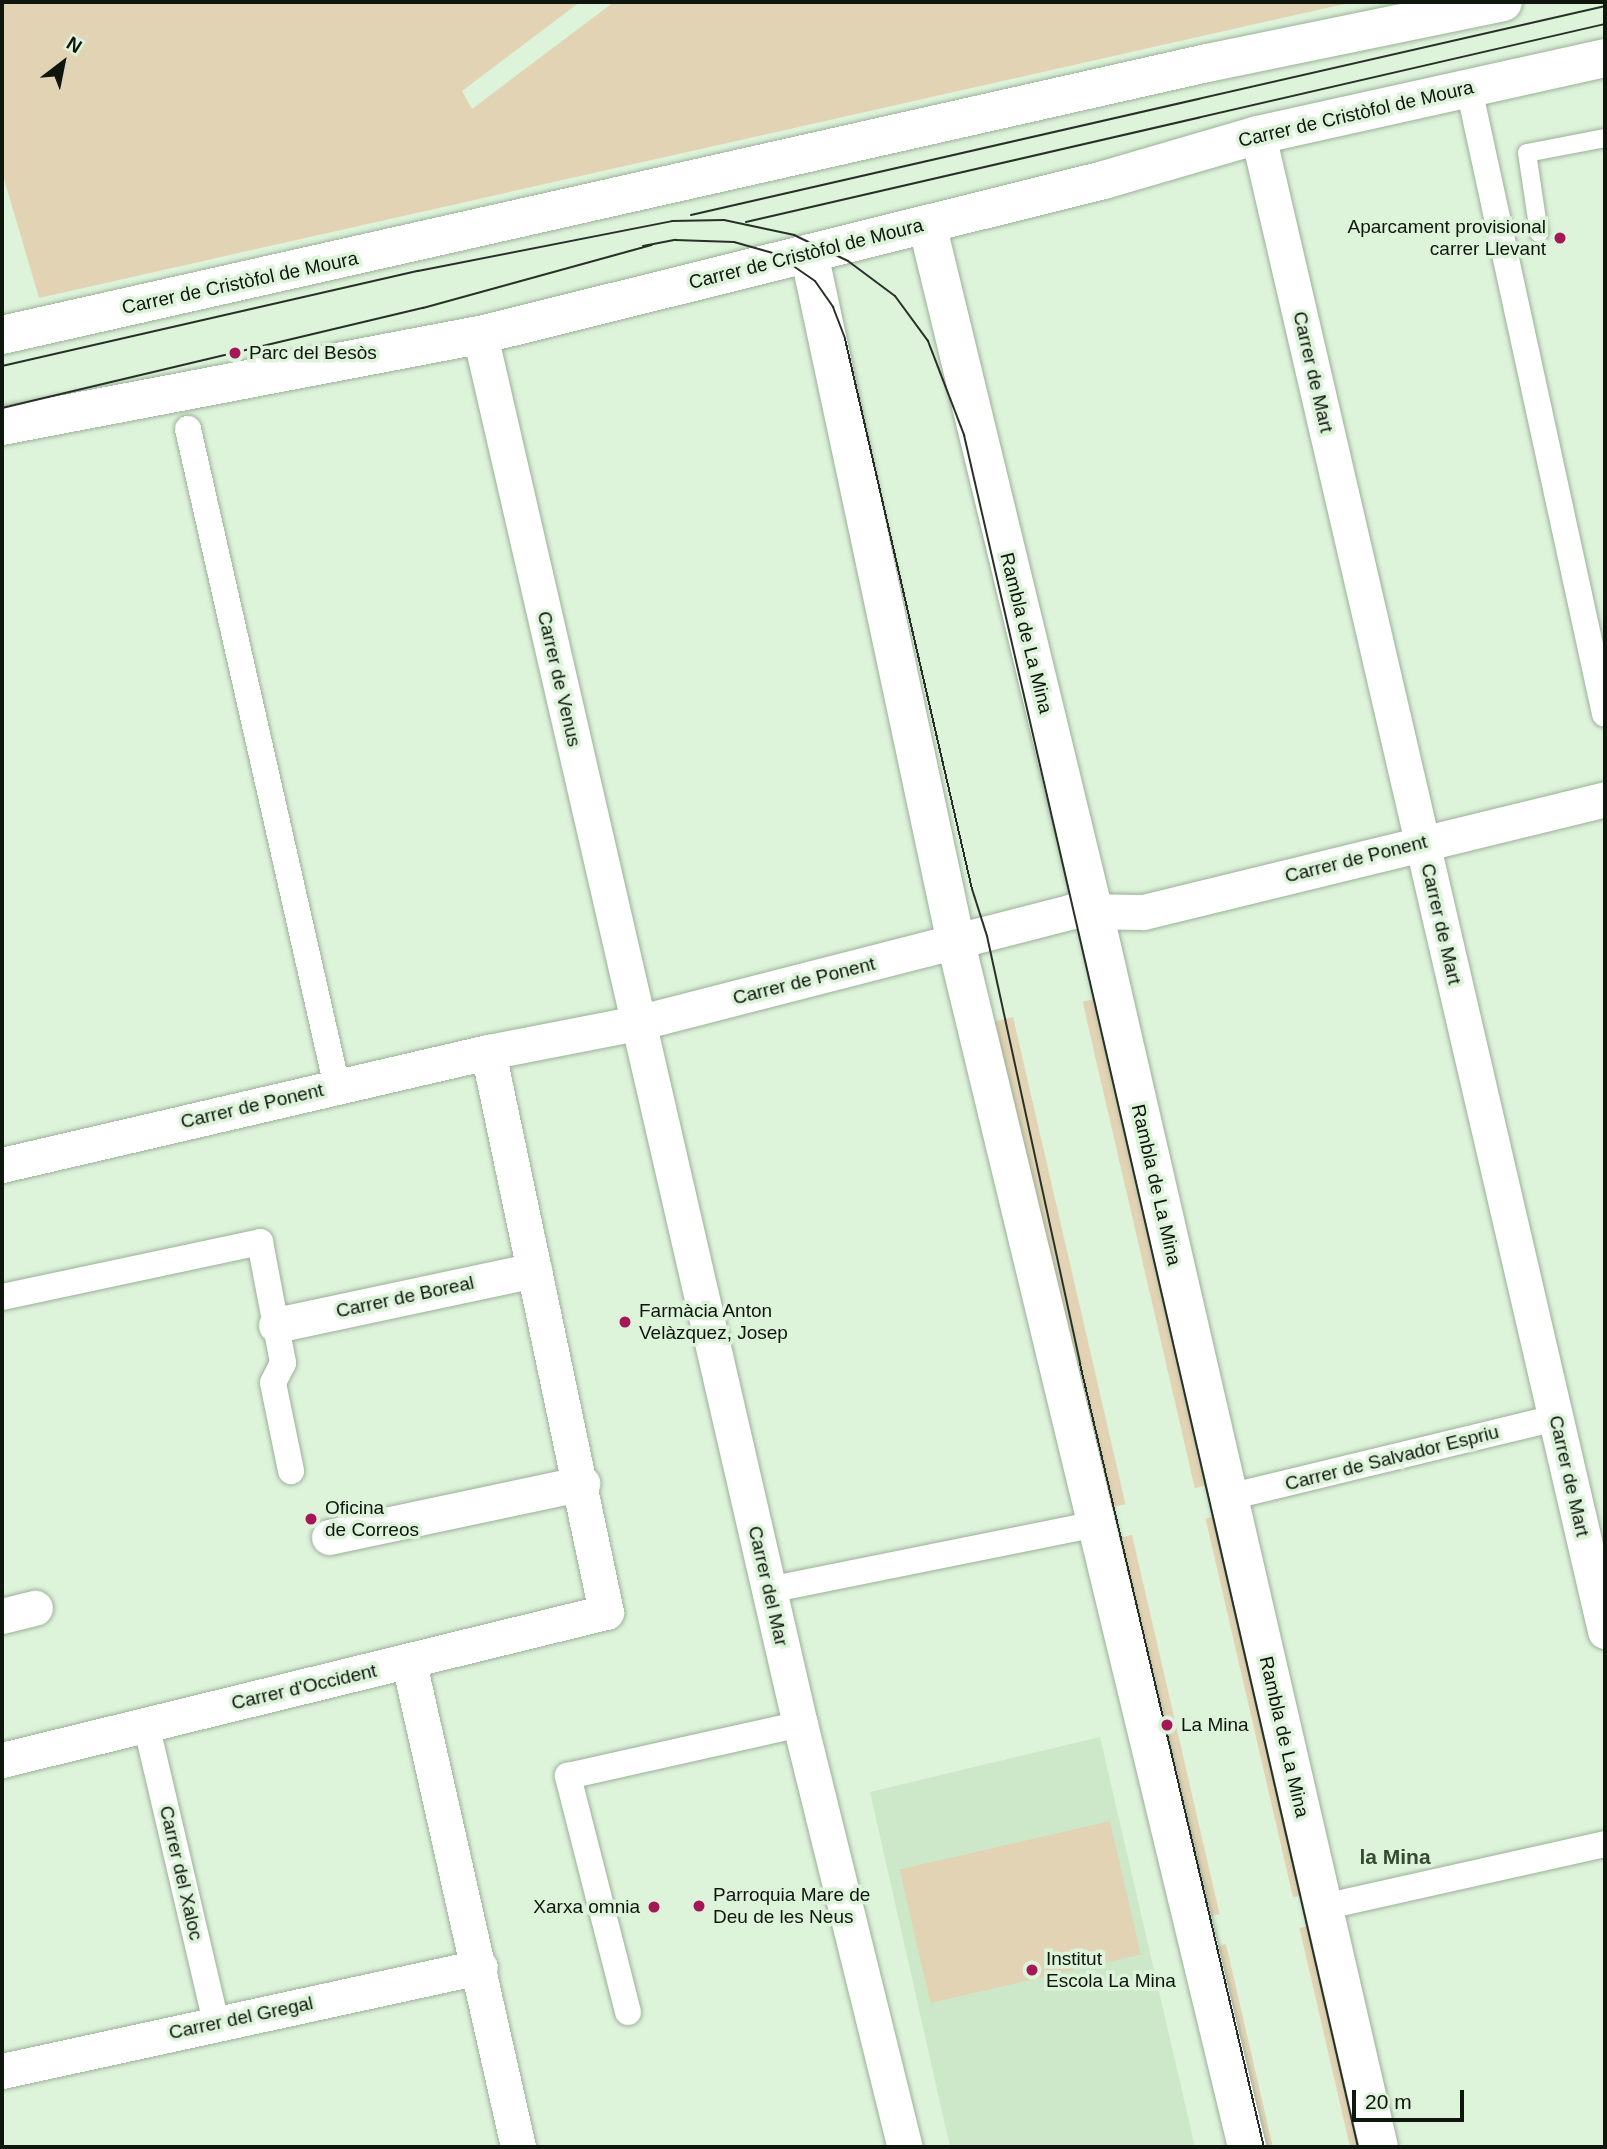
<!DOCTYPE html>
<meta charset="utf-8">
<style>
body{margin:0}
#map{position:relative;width:1607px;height:2149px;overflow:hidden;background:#ddf3da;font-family:Helvetica,sans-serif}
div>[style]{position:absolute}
.built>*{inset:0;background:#cde8c9}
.green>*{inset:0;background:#e2d3b4;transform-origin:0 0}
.roads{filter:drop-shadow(0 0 2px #9bb098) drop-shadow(0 0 2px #9bb098)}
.service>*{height:18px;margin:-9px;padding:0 9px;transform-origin:9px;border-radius:9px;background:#fff}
.pedestrian>*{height:26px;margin:-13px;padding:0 13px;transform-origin:13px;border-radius:13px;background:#fff}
.minor>*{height:35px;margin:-17.5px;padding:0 17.5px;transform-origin:17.5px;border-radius:17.5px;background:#fff}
.tertiary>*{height:38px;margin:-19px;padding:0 19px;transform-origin:19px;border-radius:19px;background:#fff}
.tram>*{height:2px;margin:-1px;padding:0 1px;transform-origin:1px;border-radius:1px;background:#283127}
.dots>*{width:19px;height:19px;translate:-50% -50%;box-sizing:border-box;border:4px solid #ddf3da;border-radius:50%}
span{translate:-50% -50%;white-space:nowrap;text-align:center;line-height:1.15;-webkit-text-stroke:7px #ddf3da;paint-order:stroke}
.street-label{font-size:19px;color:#0f160e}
.poi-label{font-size:19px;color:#0f160e}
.right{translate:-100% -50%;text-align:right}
.left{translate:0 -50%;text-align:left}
.neighbourhood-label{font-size:21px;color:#374934;font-weight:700}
.frame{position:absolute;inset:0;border:4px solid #0f160e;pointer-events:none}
.north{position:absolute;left:28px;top:28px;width:70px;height:70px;-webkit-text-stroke:5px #ddf3da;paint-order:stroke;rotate:32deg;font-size:19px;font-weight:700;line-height:28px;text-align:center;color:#0f160e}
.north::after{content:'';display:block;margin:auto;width:24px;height:32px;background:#0f160e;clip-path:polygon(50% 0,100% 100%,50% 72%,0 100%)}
.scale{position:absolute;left:1352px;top:2090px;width:112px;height:32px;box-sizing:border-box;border:4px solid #0f160e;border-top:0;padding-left:9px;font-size:21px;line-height:24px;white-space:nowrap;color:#0f160e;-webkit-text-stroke:5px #ddf3da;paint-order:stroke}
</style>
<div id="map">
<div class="built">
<i style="clip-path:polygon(1100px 1737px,1195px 2147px,950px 2147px,870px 1792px)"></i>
</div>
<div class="green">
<i style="clip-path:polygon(2px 2px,580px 2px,462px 91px,472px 109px,614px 2px,1353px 2px,39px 298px,2px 172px)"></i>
<i style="left:1103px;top:997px;width:499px;height:21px;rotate:77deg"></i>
<i style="left:1013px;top:1017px;width:500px;height:21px;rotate:77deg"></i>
<i style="left:1224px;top:1514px;width:389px;height:19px;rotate:77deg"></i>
<i style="left:1132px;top:1535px;width:389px;height:18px;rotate:77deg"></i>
<i style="left:1110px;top:1821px;width:137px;height:216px;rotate:77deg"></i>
<i style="left:1317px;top:1924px;width:229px;height:18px;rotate:77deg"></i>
<i style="left:1226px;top:1944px;width:208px;height:19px;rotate:77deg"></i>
</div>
<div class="roads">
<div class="service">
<i style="left:1539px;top:233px;width:81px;rotate:-98.5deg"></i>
<i style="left:1527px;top:153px;width:79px;rotate:-10.9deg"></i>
</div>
<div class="pedestrian">
<i style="left:1473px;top:107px;width:621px;rotate:77.73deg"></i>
<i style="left:188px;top:429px;width:675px;rotate:77.24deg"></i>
<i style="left:2px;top:1297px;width:264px;rotate:-12deg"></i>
<i style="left:260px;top:1242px;width:123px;rotate:79.2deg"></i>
<i style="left:283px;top:1363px;width:22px;rotate:117deg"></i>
<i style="left:273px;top:1383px;width:90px;rotate:78.4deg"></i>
<i style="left:1229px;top:1497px;width:336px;rotate:-13.6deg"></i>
<i style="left:769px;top:1590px;width:335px;rotate:-11.4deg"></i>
<i style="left:146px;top:1724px;width:307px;rotate:76.8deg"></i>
<i style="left:1332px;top:1905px;width:280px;rotate:-12.6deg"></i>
<i style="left:628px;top:2012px;width:244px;rotate:-104.3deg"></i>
<i style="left:568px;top:1776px;width:238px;rotate:-12.6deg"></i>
</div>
<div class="minor">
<i style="left:1258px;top:135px;width:1536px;rotate:76.94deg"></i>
<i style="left:480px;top:335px;width:1425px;rotate:77.03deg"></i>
<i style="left:800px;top:1724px;width:436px;rotate:76.1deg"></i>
<i style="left:2px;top:1165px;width:499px;rotate:-13.1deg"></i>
<i style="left:488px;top:1052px;width:152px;rotate:-11deg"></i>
<i style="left:637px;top:1023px;width:449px;rotate:-14.4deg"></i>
<i style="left:1072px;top:911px;width:71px;rotate:0.8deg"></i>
<i style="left:1143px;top:912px;width:476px;rotate:-13.7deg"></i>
<i style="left:276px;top:1325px;width:264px;rotate:-12deg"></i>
<i style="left:329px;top:1537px;width:259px;rotate:-12deg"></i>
<i style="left:2px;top:1616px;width:34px;rotate:-14deg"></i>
<i style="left:409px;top:1663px;width:496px;rotate:77.3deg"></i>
<i style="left:2px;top:1760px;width:622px;rotate:-13.77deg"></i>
<i style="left:606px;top:1612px;width:572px;rotate:-101.9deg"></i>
<i style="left:2px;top:2071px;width:489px;rotate:-12.3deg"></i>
</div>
<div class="tertiary">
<i style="left:927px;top:224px;width:708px;rotate:76.36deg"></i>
<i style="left:1094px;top:912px;width:1267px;rotate:77.01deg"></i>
<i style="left:809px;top:253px;width:705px;rotate:77.97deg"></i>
<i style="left:956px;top:943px;width:1239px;rotate:76.41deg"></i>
<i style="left:2px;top:335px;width:1235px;rotate:-12.72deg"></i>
<i style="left:1207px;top:63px;width:302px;rotate:-11.6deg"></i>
<i style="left:2px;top:426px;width:487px;rotate:-10.8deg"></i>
<i style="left:480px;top:335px;width:643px;rotate:-13.95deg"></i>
<i style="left:1104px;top:180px;width:160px;rotate:-16.3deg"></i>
<i style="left:1258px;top:135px;width:355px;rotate:-12.5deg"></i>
</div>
</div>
<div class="tram">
<i style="left:691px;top:215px;width:938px;rotate:-12.88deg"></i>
<i style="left:746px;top:222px;width:882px;rotate:-12.98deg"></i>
<i style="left:643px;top:246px;width:33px;rotate:-11deg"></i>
<i style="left:675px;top:240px;width:59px;rotate:1.9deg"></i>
<i style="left:734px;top:242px;width:44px;rotate:15.9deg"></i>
<i style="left:776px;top:254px;width:47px;rotate:34.7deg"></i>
<i style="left:815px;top:281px;width:32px;rotate:55deg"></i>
<i style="left:833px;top:307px;width:34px;rotate:69deg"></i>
<i style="left:845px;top:339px;width:564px;rotate:77deg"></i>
<i style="left:972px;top:889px;width:49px;rotate:72.3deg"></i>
<i style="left:987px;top:936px;width:438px;rotate:77.7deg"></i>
<i style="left:1080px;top:1364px;width:804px;rotate:76.78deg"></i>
<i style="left:2px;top:366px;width:427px;rotate:-12.9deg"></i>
<i style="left:418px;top:271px;width:259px;rotate:-11.1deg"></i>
<i style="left:672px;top:221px;width:52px;rotate:-1.1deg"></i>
<i style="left:724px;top:220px;width:72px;rotate:12.1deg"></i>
<i style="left:794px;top:235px;width:60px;rotate:25.7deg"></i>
<i style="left:848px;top:261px;width:59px;rotate:36.7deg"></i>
<i style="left:895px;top:296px;width:56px;rotate:53.7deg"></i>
<i style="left:928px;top:341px;width:101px;rotate:69deg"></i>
<i style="left:964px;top:435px;width:1757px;rotate:77.04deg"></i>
<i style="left:2px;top:408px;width:433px;rotate:-13.4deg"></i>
<i style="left:423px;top:308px;width:237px;rotate:-15.4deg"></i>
</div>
<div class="dots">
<i style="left:1560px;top:238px;background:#a61758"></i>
<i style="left:235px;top:353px;background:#a61758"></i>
<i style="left:625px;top:1322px;background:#a61758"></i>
<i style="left:311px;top:1519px;background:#a61758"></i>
<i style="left:1167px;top:1725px;background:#a61758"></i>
<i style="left:699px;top:1906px;background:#a61758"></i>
<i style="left:654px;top:1907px;background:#a61758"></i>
<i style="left:1032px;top:1970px;background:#a61758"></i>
</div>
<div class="street-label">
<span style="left:1356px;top:114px;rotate:-13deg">Carrer de Cristòfol de Moura</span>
<span style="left:806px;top:254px;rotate:-14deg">Carrer de Cristòfol de Moura</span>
<span style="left:240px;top:283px;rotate:-12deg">Carrer de Cristòfol de Moura</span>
<span style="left:1313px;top:372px;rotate:77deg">Carrer de Mart</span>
<span style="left:1026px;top:633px;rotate:76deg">Rambla de La Mina</span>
<span style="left:559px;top:679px;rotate:77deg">Carrer de Venus</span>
<span style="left:1356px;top:859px;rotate:-14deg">Carrer de Ponent</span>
<span style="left:1441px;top:924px;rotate:77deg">Carrer de Mart</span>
<span style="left:804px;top:981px;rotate:-14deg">Carrer de Ponent</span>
<span style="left:252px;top:1106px;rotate:-13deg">Carrer de Ponent</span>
<span style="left:1156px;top:1185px;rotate:77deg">Rambla de La Mina</span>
<span style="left:405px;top:1297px;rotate:-12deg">Carrer de Boreal</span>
<span style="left:1392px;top:1458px;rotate:-14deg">Carrer de Salvador Espriu</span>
<span style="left:1569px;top:1476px;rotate:77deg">Carrer de Mart</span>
<span style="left:768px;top:1586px;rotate:77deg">Carrer del Mar</span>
<span style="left:304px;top:1687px;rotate:-13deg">Carrer d'Occident</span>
<span style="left:1284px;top:1737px;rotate:77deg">Rambla de La Mina</span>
<span style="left:181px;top:1873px;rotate:77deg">Carrer del Xaloc</span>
<span style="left:241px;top:2018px;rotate:-12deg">Carrer del Gregal</span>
</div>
<div class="poi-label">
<span class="right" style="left:1546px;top:238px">Aparcament provisional<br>carrer Llevant</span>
<span class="left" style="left:249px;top:353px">Parc del Besòs</span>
<span class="left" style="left:639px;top:1322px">Farmàcia Anton<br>Velàzquez, Josep</span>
<span class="left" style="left:325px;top:1519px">Oficina<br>de Correos</span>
<span class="left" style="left:1181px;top:1725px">La Mina</span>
<span class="left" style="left:713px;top:1906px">Parroquia Mare de<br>Deu de les Neus</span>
<span class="right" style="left:640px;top:1907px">Xarxa omnia</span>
<span class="left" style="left:1046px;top:1970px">Institut<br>Escola La Mina</span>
</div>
<div class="neighbourhood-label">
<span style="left:1395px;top:1857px">la Mina</span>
</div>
<div class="frame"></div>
<div class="north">N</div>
<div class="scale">20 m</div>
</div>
